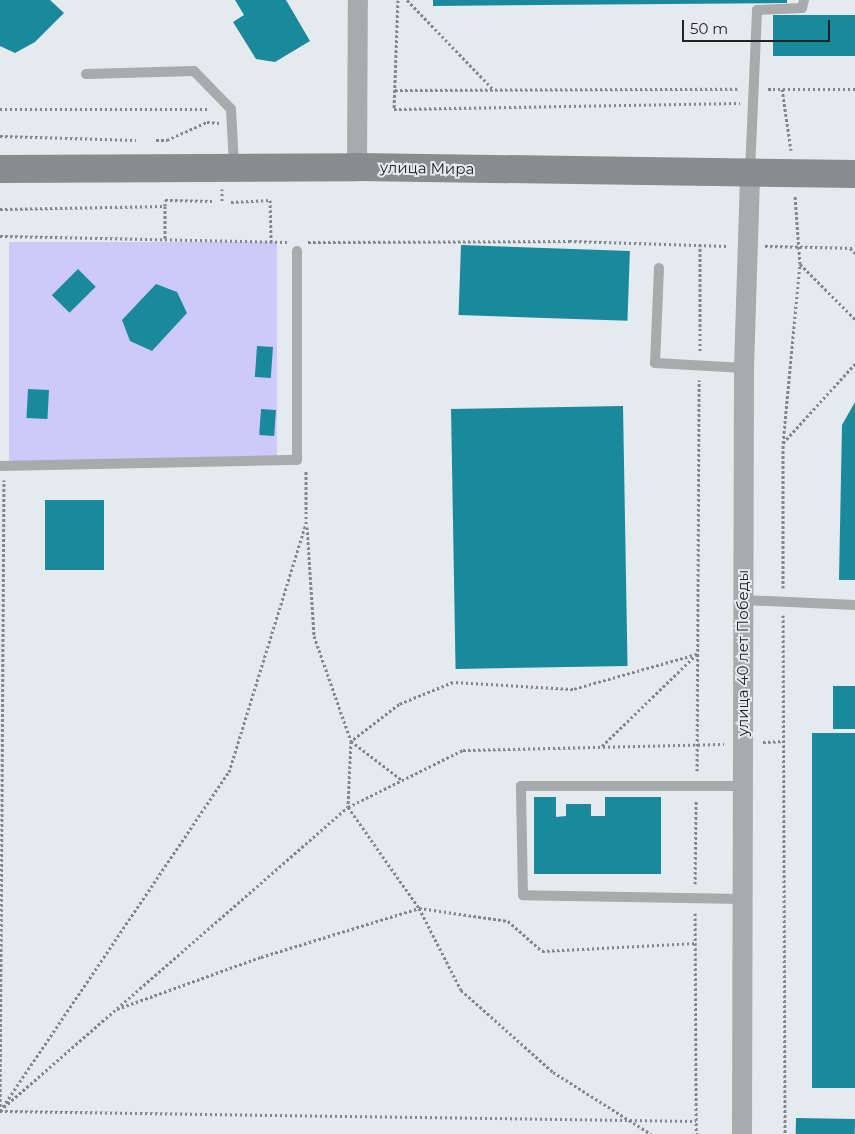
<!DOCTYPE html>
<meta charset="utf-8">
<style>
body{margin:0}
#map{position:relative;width:855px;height:1134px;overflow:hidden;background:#e4eaee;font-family:Montserrat,sans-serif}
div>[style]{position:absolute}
.green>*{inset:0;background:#cdcaf9;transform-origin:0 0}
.building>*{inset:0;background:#19899b;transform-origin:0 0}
.path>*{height:3px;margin-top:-1.5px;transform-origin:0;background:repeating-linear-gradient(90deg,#83878a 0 2.5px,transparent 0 5px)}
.lane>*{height:10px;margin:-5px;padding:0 5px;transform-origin:5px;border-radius:5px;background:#a8aaac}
.street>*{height:20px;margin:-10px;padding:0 10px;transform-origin:10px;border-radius:10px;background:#a8aaac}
.secondary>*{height:28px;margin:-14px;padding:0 14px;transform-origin:14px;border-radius:14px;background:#898b8e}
span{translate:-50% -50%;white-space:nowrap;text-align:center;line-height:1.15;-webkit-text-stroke:4px #e4eaee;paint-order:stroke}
.street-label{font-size:15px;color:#202224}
.scale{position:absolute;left:682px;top:20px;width:148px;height:22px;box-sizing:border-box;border:2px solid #202224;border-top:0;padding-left:6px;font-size:15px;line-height:18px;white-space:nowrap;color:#202224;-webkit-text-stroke:4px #e4eaee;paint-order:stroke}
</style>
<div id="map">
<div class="green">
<i style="left:9px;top:242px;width:268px;height:219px"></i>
</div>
<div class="building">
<i style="clip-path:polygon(0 0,50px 0,64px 13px,35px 42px,15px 53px,0 46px)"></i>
<i style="clip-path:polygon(235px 0,286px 0,310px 41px,275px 62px,256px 59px,233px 22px,244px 15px)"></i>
<i style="clip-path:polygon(433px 0,787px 0,787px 3px,433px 6px)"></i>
<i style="left:855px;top:15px;width:41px;height:82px;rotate:90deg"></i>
<i style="left:461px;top:245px;width:169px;height:70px;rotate:2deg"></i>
<i style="left:78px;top:269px;width:25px;height:37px;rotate:45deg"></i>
<i style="clip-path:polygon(156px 284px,177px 292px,187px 313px,152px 351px,130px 341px,122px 320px)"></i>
<i style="left:257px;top:346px;width:16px;height:31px;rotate:4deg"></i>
<i style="left:28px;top:389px;width:21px;height:29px;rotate:3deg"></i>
<i style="clip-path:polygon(855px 402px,855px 580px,839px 580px,842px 425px)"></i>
<i style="left:623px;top:406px;width:260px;height:172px;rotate:89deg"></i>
<i style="left:261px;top:409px;width:15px;height:26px;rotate:4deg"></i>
<i style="left:45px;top:500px;width:59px;height:70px"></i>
<i style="left:833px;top:686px;width:22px;height:43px"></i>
<i style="left:812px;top:733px;width:43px;height:355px"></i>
<i style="clip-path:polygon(534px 797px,556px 797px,556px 817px,566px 816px,566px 804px,591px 804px,591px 816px,605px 816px,605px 797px,661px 797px,661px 874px,534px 874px)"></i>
<i style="left:796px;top:1118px;width:59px;height:16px;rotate:1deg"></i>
</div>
<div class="path">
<i style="left:398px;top:0;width:109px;rotate:92.1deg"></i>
<i style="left:394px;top:109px;width:346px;rotate:-1deg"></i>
<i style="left:407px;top:0;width:125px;rotate:46deg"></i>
<i style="left:768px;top:89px;width:87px"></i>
<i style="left:782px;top:89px;width:62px;rotate:81.6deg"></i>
<i style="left:395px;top:90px;width:344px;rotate:-0.2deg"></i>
<i style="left:0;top:109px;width:210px"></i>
<i style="left:0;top:136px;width:136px;rotate:1.7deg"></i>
<i style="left:156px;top:140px;width:11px"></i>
<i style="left:167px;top:140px;width:44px;rotate:-24.2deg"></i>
<i style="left:207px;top:122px;width:12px;rotate:5deg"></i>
<i style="left:222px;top:201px;width:12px;rotate:-90deg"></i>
<i style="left:231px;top:202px;width:39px;rotate:-3deg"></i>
<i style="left:270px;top:200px;width:42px;rotate:88.6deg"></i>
<i style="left:165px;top:206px;width:6px;rotate:-90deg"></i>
<i style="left:165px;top:200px;width:47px;rotate:1.2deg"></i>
<i style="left:0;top:209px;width:165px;rotate:-1deg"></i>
<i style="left:165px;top:206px;width:33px;rotate:90deg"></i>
<i style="left:0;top:236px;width:287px;rotate:1.2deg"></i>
<i style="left:308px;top:242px;width:261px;rotate:-0.2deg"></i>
<i style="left:569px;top:241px;width:160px;rotate:1.8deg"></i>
<i style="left:765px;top:246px;width:90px;rotate:1.3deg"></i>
<i style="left:850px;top:248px;width:7px;rotate:45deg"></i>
<i style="left:800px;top:264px;width:78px;rotate:45deg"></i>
<i style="left:700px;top:351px;width:107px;rotate:-90deg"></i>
<i style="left:783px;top:443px;width:107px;rotate:-47.7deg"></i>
<i style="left:307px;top:527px;width:109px;rotate:86.3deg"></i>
<i style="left:314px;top:636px;width:111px;rotate:70.6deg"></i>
<i style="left:351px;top:741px;width:64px;rotate:37.4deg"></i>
<i style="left:783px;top:588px;width:145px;rotate:-90deg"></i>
<i style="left:783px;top:443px;width:180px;rotate:-84.6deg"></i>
<i style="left:800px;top:264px;width:68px;rotate:-94.2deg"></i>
<i style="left:783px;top:615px;width:519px;rotate:89.78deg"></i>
<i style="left:763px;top:742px;width:21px;rotate:-3deg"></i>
<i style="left:602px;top:746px;width:132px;rotate:-44.1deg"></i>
<i style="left:697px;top:654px;width:129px;rotate:164.2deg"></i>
<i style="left:573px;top:689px;width:120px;rotate:-176.7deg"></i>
<i style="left:453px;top:682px;width:58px;rotate:157.8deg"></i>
<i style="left:399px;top:704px;width:61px;rotate:142.4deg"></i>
<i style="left:351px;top:741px;width:66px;rotate:92.6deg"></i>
<i style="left:348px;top:807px;width:123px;rotate:54.9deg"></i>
<i style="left:419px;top:908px;width:92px;rotate:62.9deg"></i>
<i style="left:461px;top:990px;width:123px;rotate:41.7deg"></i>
<i style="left:553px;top:1072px;width:116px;rotate:32.3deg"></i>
<i style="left:697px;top:771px;width:391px;rotate:-89.7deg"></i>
<i style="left:695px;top:884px;width:84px;rotate:-89.3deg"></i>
<i style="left:695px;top:913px;width:221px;rotate:89.7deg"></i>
<i style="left:117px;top:1009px;width:153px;rotate:-19.9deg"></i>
<i style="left:261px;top:957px;width:165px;rotate:-17.2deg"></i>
<i style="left:419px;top:908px;width:90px;rotate:8.3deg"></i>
<i style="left:508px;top:921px;width:45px;rotate:41.4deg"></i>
<i style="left:542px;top:951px;width:155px;rotate:-3deg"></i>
<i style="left:4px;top:1107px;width:456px;rotate:-41.1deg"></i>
<i style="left:348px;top:807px;width:128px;rotate:-26.4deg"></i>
<i style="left:463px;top:750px;width:261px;rotate:-1.3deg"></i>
<i style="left:0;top:1111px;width:409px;rotate:-56deg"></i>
<i style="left:229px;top:772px;width:260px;rotate:-72.8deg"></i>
<i style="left:306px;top:524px;width:53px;rotate:-90deg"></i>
<i style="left:0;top:1111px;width:696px;rotate:0.82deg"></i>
<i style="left:0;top:1111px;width:631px;rotate:-89.64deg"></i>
</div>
<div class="lane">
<i style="left:86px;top:74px;width:108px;rotate:-1.6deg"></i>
<i style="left:194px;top:71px;width:53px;rotate:45.8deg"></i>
<i style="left:231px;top:109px;width:56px;rotate:86.9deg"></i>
<i style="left:750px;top:172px;width:162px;rotate:-87.5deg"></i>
<i style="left:757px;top:10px;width:45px;rotate:-2.5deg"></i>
<i style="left:802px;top:8px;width:8px;rotate:-76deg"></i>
<i style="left:659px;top:268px;width:95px;rotate:92.4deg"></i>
<i style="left:655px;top:363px;width:89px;rotate:3.2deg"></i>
<i style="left:0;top:466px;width:297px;rotate:-1.2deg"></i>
<i style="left:297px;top:460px;width:209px;rotate:-90deg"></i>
<i style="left:743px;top:600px;width:112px;rotate:2.6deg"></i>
<i style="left:742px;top:899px;width:219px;rotate:-179deg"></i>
<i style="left:523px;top:895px;width:109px;rotate:-91.1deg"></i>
<i style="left:521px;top:786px;width:222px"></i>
</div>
<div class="street">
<i style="left:357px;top:167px;width:167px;rotate:-89.7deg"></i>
<i style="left:742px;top:1134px;width:766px;rotate:-89.85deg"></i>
<i style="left:744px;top:368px;width:195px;rotate:-88.2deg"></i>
</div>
<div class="secondary">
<i style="left:0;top:169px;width:357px;rotate:-0.3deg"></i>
<i style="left:357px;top:167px;width:498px;rotate:0.8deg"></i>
</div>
<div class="street-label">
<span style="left:427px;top:168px;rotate:1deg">улица Мира</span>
<span style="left:743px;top:653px;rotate:-90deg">улица 40 лет Победы</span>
</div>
<div class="scale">50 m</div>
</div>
